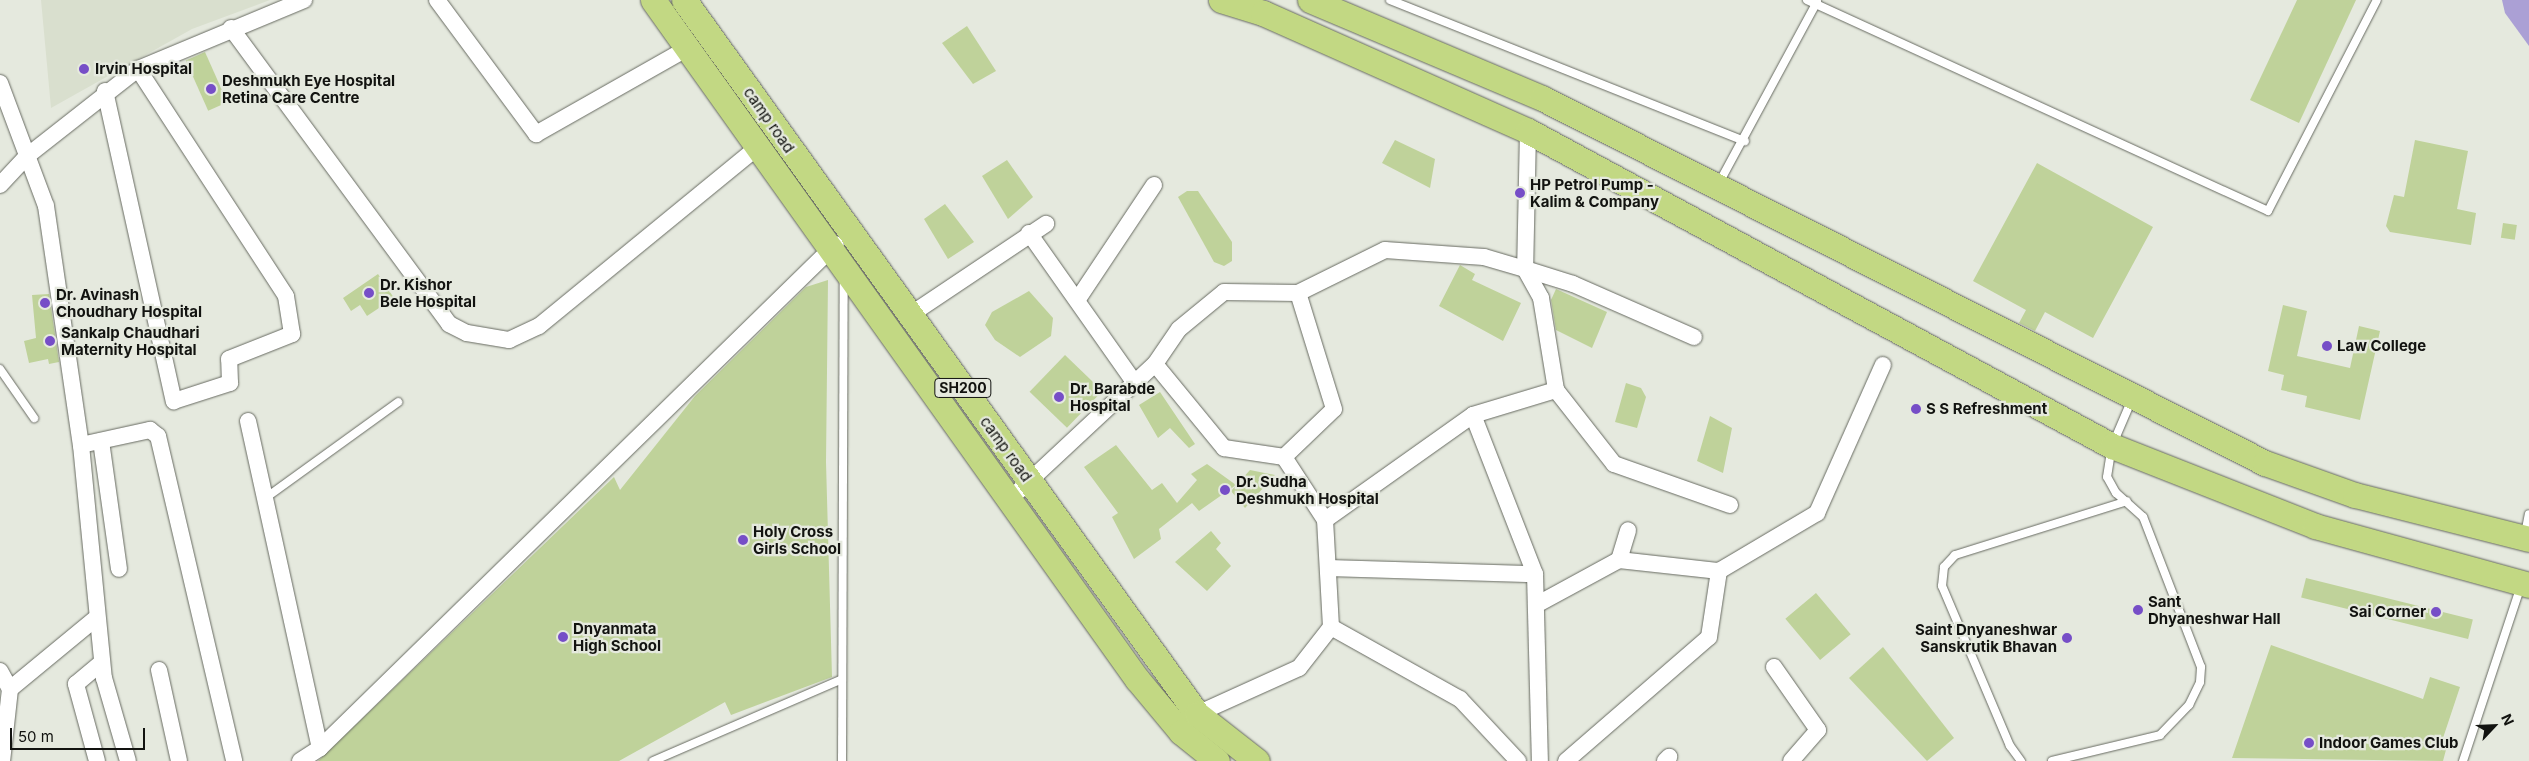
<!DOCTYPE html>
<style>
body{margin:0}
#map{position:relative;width:2529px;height:761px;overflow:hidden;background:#e5e9de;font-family:Inter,sans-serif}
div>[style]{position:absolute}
.built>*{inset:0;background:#d9dfce}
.water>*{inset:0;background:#aba0d5}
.building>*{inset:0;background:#bfd29a;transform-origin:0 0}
.roads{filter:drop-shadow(0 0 1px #676a61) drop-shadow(0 0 1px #676a61)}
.lane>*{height:8px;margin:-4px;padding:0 4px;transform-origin:4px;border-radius:4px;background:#fff}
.street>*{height:16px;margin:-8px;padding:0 8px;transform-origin:8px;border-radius:8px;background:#fff}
.primary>*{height:25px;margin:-12.5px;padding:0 12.5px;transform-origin:12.5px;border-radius:12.5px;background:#c2d883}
.dots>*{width:14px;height:14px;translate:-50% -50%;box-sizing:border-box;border:2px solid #e5e9de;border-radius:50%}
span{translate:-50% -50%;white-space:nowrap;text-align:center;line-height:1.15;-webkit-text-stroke:4.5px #e5e9de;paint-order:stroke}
.shield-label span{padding:1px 4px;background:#e5e9de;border:1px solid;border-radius:4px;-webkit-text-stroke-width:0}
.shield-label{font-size:14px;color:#121310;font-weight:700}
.poi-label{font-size:15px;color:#121310;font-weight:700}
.left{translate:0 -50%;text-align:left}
.right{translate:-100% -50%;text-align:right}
.street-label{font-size:15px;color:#121310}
.north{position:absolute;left:2469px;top:701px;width:50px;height:50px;-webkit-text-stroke:4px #e5e9de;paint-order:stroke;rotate:65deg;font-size:14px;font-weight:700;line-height:20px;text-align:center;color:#121310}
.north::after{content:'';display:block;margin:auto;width:18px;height:22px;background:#121310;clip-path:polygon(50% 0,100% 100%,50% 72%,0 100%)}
.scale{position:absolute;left:10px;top:728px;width:135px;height:22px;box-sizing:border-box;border:2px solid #121310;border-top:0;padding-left:6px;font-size:15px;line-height:18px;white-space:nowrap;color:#121310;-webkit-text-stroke:4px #e5e9de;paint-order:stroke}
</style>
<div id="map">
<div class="built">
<i style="clip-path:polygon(41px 0,270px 0,192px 29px,51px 108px)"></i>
</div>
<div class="water">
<i style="clip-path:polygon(2502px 0,2529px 0,2529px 46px,2505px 13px)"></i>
</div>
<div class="building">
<i style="clip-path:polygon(2297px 0,2356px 0,2299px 123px,2250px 100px)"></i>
<i style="clip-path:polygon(967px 26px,996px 71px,973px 84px,942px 43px)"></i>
<i style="left:205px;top:52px;width:55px;height:21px;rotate:66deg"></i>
<i style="clip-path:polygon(1395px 140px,1435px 159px,1430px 188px,1382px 163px)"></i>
<i style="clip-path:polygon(2415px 140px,2468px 151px,2457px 209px,2476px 213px,2471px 245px,2390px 232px,2386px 226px,2394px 195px,2404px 197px)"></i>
<i style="clip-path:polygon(1007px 160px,1033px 197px,1008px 219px,982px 176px)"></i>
<i style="clip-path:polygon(2037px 163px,2153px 227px,2093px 338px,2045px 312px,2035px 331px,2019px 323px,2026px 310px,1973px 281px)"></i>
<i style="clip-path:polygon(1187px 191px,1198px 191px,1232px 242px,1232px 261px,1224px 266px,1214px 262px,1178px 197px)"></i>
<i style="clip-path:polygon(945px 204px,974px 242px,948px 259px,924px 219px)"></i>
<i style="left:2503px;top:223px;width:14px;height:15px;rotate:8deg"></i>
<i style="clip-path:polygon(1460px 265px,1475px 274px,1472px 280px,1521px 303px,1503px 341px,1439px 306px)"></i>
<i style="clip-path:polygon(378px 274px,394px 298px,367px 316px,360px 305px,351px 311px,343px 298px)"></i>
<i style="clip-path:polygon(828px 280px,826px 462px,832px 677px,731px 715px,725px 702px,619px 761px,318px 761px,614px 477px,620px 490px,695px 396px,806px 287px)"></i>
<i style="clip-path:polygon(1556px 289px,1607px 312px,1592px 348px,1556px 330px,1551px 300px)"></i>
<i style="clip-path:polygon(1029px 291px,1053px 318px,1051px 336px,1020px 357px,995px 340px,985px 325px,992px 312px)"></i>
<i style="clip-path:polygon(49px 294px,59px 362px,49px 364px,48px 359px,29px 363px,24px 341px,36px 338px,32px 295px)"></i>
<i style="clip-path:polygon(2283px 305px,2307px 311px,2297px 356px,2350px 368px,2359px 326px,2380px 331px,2360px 420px,2305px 407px,2307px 396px,2281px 390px,2284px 375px,2268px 371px)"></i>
<i style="left:1065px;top:355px;width:52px;height:51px;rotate:44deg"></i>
<i style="clip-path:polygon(1626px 383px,1641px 388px,1646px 397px,1637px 428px,1615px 422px)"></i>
<i style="clip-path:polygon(1160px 392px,1195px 444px,1189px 448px,1170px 428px,1158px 438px,1139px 405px)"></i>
<i style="clip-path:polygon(1710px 416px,1732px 428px,1723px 473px,1697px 461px)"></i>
<i style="clip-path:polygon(1116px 445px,1152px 490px,1162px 483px,1177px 503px,1197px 480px,1191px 474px,1207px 464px,1236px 485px,1199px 511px,1192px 503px,1159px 529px,1161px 539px,1134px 559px,1112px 517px,1118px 513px,1084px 467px)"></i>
<i style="clip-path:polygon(1250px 470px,1275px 475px,1245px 508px,1231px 491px)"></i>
<i style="clip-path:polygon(1211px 531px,1221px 543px,1216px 549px,1231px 566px,1207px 591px,1175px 562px)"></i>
<i style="left:2306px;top:578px;width:172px;height:20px;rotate:14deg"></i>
<i style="left:1816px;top:593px;width:54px;height:40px;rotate:50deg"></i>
<i style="clip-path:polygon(2271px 645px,2423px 699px,2430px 677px,2460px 687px,2441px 744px,2447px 746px,2443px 761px,2232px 758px)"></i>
<i style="clip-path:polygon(1883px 647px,1954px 738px,1927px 761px,1849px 678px)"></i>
</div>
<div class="roads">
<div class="lane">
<i style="left:1390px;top:0;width:382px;rotate:21.7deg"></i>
<i style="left:1807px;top:0;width:507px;rotate:24.59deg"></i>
<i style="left:2268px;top:211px;width:237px;rotate:-62.7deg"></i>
<i style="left:1719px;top:183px;width:206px;rotate:-61.6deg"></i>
<i style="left:0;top:369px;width:60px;rotate:55.2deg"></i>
<i style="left:267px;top:497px;width:162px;rotate:-35.9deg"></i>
<i style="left:2525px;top:534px;width:20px;rotate:-79deg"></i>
<i style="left:653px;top:761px;width:204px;rotate:-23.4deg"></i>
<i style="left:842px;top:761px;width:480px;rotate:-89.8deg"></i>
<i style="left:2021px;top:761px;width:19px;rotate:-126deg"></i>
<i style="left:2010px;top:746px;width:174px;rotate:-113deg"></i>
<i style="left:1942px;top:586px;width:19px;rotate:-84deg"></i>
<i style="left:1944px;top:567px;width:16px;rotate:-47deg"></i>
<i style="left:1955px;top:555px;width:180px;rotate:-17.4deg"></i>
<i style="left:2052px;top:761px;width:111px;rotate:-13.5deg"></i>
<i style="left:2160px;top:735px;width:42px;rotate:-46deg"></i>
<i style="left:2189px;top:705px;width:25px;rotate:-64deg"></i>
<i style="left:2200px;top:682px;width:15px;rotate:-86deg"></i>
<i style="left:2201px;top:667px;width:161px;rotate:-111.1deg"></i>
<i style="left:2143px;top:517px;width:36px;rotate:-138deg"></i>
<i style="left:2116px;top:493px;width:18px;rotate:-119deg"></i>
<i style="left:2107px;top:477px;width:31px;rotate:-81deg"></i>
<i style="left:2112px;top:446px;width:51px;rotate:-66.9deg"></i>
<i style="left:2463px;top:761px;width:184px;rotate:-71.7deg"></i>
</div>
<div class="street">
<i style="left:437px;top:0;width:167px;rotate:53.5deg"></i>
<i style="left:536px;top:134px;width:175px;rotate:-29.5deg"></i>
<i style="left:231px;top:28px;width:368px;rotate:53.6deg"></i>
<i style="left:449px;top:324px;width:20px;rotate:27deg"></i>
<i style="left:467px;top:333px;width:43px;rotate:9.5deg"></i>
<i style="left:509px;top:340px;width:33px;rotate:-25deg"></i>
<i style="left:539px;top:326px;width:283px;rotate:-39.3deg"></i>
<i style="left:0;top:83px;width:131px;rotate:69.5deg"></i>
<i style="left:46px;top:206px;width:242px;rotate:81.7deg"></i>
<i style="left:81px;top:445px;width:234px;rotate:84.4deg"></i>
<i style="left:104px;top:678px;width:86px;rotate:73.9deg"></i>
<i style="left:105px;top:91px;width:318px;rotate:77.5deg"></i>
<i style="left:174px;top:401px;width:59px;rotate:-17.8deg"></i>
<i style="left:230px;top:383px;width:24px;rotate:-92deg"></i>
<i style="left:229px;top:359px;width:68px;rotate:-21.6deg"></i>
<i style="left:292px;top:334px;width:38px;rotate:-99deg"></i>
<i style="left:286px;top:296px;width:271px;rotate:-123.1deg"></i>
<i style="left:1528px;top:131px;width:138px;rotate:91.2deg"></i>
<i style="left:1525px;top:269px;width:50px;rotate:17.4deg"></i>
<i style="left:1573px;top:284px;width:132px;rotate:23.7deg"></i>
<i style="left:0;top:185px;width:40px;rotate:-47deg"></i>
<i style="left:27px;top:156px;width:141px;rotate:-38.1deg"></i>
<i style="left:138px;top:69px;width:180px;rotate:-22.6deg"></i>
<i style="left:1029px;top:233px;width:184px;rotate:54.8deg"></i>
<i style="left:1078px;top:299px;width:137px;rotate:-56.3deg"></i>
<i style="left:910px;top:315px;width:164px;rotate:-33.8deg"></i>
<i style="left:1155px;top:364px;width:109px;rotate:50.6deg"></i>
<i style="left:1224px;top:448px;width:61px;rotate:8.5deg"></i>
<i style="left:1284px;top:457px;width:69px;rotate:-43.8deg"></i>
<i style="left:1334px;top:409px;width:121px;rotate:-107.2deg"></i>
<i style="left:1473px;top:415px;width:171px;rotate:68.7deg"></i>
<i style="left:1535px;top:574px;width:187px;rotate:88.5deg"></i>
<i style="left:248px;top:421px;width:335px;rotate:77.6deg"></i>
<i style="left:101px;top:441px;width:129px;rotate:82deg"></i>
<i style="left:81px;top:445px;width:71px;rotate:-12.3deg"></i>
<i style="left:150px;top:430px;width:10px;rotate:37deg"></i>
<i style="left:158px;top:436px;width:334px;rotate:76.8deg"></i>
<i style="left:1009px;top:500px;width:200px;rotate:-43deg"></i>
<i style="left:1155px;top:364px;width:42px;rotate:-55.6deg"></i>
<i style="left:1179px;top:329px;width:58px;rotate:-39.4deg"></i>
<i style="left:1224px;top:292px;width:74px;rotate:0.8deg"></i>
<i style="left:1298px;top:293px;width:97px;rotate:-26.3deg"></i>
<i style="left:1385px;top:250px;width:99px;rotate:4deg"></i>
<i style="left:1484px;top:257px;width:43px;rotate:16.3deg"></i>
<i style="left:1525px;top:269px;width:33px;rotate:61deg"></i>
<i style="left:1541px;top:298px;width:93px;rotate:80.7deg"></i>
<i style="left:1556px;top:390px;width:94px;rotate:51.9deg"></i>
<i style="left:1614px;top:464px;width:123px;rotate:19.5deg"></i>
<i style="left:1325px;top:520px;width:181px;rotate:-35.4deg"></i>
<i style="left:1473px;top:415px;width:87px;rotate:-16.8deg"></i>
<i style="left:1619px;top:560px;width:31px;rotate:-73deg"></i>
<i style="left:1328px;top:568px;width:207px;rotate:1.7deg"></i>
<i style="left:1536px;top:605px;width:94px;rotate:-28.5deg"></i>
<i style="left:1619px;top:560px;width:101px;rotate:6.3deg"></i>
<i style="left:1719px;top:571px;width:114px;rotate:-30.6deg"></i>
<i style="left:1817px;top:513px;width:162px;rotate:-66deg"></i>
<i style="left:1331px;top:627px;width:148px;rotate:29.2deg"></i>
<i style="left:1460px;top:699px;width:85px;rotate:46.9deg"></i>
<i style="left:1774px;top:667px;width:77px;rotate:55.1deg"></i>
<i style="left:1818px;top:730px;width:41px;rotate:131.1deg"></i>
<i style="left:159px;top:670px;width:93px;rotate:77.6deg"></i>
<i style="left:0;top:671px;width:21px;rotate:61deg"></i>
<i style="left:10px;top:689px;width:72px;rotate:96.3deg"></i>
<i style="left:10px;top:689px;width:112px;rotate:-39.5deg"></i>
<i style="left:1197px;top:714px;width:112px;rotate:-24.3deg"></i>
<i style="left:1299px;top:668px;width:52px;rotate:-52deg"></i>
<i style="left:1331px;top:627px;width:107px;rotate:-93.2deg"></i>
<i style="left:1325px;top:520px;width:75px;rotate:-123.1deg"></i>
<i style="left:97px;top:761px;width:80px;rotate:-105.3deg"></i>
<i style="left:76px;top:684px;width:34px;rotate:-40deg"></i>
<i style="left:300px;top:761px;width:24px;rotate:-33deg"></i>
<i style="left:320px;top:748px;width:721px;rotate:-44.33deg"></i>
<i style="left:1566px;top:761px;width:189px;rotate:-40.9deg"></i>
<i style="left:1709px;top:637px;width:67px;rotate:-81.4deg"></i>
<i style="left:1665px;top:761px;width:6px;rotate:-45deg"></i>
</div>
<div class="primary">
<i style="left:653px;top:0;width:834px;rotate:54.52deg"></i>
<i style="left:1137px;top:679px;width:69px;rotate:50.3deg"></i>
<i style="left:1181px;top:732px;width:46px;rotate:38.9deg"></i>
<i style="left:684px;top:0;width:879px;rotate:54.3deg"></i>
<i style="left:1197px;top:714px;width:76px;rotate:38.1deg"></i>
<i style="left:1221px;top:0;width:44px;rotate:17.2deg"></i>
<i style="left:1263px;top:13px;width:290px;rotate:24deg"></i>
<i style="left:1528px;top:131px;width:664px;rotate:28.34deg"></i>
<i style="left:2112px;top:446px;width:218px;rotate:21.5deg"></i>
<i style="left:2315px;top:526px;width:222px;rotate:15.4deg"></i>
<i style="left:1310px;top:0;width:252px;rotate:22.9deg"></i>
<i style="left:1542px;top:98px;width:810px;rotate:26.79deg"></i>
<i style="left:2265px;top:463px;width:96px;rotate:19.6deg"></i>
<i style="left:2355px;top:495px;width:179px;rotate:14.2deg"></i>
</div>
</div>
<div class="dots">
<i style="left:84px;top:69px;background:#764ec7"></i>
<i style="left:211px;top:89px;background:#764ec7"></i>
<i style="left:1520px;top:193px;background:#764ec7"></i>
<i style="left:369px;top:293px;background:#764ec7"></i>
<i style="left:45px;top:303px;background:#764ec7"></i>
<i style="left:50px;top:341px;background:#764ec7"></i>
<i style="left:2327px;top:346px;background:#764ec7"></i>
<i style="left:1059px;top:397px;background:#764ec7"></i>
<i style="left:1916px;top:409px;background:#764ec7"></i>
<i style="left:1225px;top:490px;background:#764ec7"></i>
<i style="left:743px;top:540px;background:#764ec7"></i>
<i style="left:2138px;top:610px;background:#764ec7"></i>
<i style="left:2436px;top:612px;background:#764ec7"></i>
<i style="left:563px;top:637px;background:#764ec7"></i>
<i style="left:2067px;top:638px;background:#764ec7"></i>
<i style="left:2309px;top:743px;background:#764ec7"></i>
</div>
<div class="shield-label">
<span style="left:963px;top:388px">SH200</span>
</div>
<div class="poi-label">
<span class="left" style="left:95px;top:69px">Irvin Hospital</span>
<span class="left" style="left:222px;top:89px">Deshmukh Eye Hospital<br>Retina Care Centre</span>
<span class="left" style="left:1530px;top:193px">HP Petrol Pump -<br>Kalim &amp; Company</span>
<span class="left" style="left:380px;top:293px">Dr. Kishor<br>Bele Hospital</span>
<span class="left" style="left:56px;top:303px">Dr. Avinash<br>Choudhary Hospital</span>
<span class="left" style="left:61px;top:341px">Sankalp Chaudhari<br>Maternity Hospital</span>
<span class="left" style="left:2337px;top:346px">Law College</span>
<span class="left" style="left:1070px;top:397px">Dr. Barabde<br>Hospital</span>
<span class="left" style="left:1926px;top:409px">S S Refreshment</span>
<span class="left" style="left:1236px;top:490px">Dr. Sudha<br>Deshmukh Hospital</span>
<span class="left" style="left:753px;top:540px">Holy Cross<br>Girls School</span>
<span class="left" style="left:2148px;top:610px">Sant<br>Dhyaneshwar Hall</span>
<span class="right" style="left:2426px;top:612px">Sai Corner</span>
<span class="left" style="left:573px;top:637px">Dnyanmata<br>High School</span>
<span class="right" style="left:2057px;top:638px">Saint Dnyaneshwar<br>Sanskrutik Bhavan</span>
<span class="left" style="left:2319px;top:743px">Indoor Games Club</span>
</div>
<div class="street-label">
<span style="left:769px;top:120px;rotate:55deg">camp road</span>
<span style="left:1006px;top:449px;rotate:54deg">camp road</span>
</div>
<div class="north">N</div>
<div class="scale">50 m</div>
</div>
